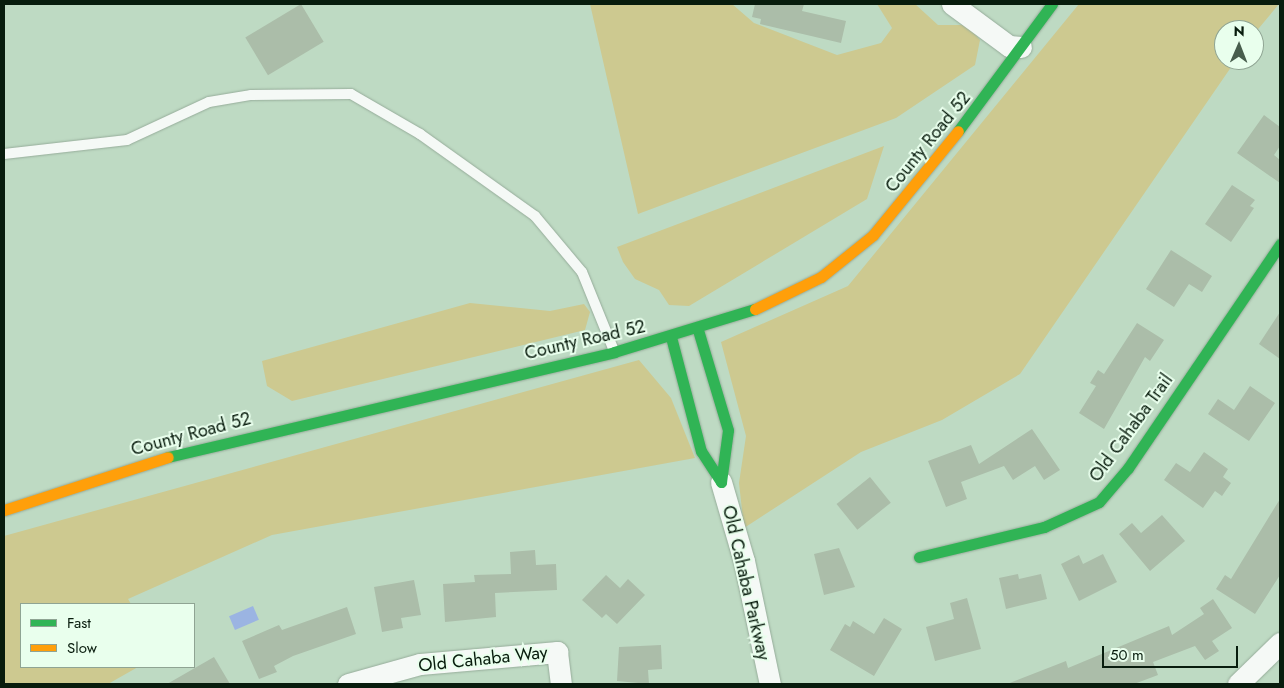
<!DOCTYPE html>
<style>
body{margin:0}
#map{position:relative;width:1284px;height:688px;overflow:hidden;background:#bedac3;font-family:Jost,sans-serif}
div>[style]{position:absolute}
.green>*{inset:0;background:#cdc990}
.water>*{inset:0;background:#9bb4e2;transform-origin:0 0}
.building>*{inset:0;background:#abbda9;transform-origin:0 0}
.roads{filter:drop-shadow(0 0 1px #96ac9a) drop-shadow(0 0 1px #96ac9a)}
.lane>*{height:10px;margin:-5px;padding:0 5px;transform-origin:5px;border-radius:5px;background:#f5f9f6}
.street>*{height:21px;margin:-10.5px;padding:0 10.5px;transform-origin:10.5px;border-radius:10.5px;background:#f5f9f6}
.fast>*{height:11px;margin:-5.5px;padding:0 5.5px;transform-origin:5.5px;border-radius:5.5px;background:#30b455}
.slow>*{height:11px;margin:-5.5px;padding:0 5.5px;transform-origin:5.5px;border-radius:5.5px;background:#ff9f0a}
span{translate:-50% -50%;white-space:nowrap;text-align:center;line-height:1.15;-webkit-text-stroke:4px #e9ffed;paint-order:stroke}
.street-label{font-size:18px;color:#081c0d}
.frame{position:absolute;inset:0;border:5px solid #081c0d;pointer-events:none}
.legend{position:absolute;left:20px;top:603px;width:175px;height:65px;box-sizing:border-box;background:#e9ffed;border:1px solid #8fa493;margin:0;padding:6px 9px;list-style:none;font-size:15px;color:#081c0d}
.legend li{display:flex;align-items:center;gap:10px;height:25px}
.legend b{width:25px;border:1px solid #8fa493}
.north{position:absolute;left:1214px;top:20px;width:50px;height:50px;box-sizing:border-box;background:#e9ffed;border:1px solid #8fa493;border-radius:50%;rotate:1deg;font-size:14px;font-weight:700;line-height:20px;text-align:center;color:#081c0d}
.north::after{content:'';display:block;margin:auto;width:18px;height:22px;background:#485e4d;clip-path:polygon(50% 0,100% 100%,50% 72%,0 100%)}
.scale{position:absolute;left:1102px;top:646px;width:136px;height:22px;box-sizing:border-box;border:2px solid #081c0d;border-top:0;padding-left:6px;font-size:15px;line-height:18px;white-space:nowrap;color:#081c0d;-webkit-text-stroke:4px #e9ffed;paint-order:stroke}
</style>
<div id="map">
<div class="green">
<i style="clip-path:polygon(590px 4px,732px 4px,754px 23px,837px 55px,881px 43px,892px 28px,877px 4px,915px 4px,938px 25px,967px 25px,980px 40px,975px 65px,896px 118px,638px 214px)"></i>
<i style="clip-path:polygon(1079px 4px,1279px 4px,1254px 34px,1254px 30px,1224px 30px,1224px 60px,1236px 60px,1020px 374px,942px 420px,861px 452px,744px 528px,739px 483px,746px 436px,721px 342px,848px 286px)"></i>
<i style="clip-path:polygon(884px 146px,867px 199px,689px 306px,669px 305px,659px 290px,635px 279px,623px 262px,617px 247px)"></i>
<i style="clip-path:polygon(470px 303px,550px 311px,584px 304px,590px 312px,585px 330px,292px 401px,267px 386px,262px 361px)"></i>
<i style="clip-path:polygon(639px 360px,671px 398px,695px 458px,272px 535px,128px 599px,131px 604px,21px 604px,21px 667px,138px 667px,108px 684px,4px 684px,4px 536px)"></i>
</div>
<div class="water">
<i style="left:253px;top:606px;width:15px;height:26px;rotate:67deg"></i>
</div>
<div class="building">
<i style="left:301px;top:4px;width:44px;height:65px;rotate:59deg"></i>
<i style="clip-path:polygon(755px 4px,804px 4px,802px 11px,846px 21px,841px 43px,760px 24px,761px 19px,752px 17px)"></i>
<i style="clip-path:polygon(1264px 115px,1280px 127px,1280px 146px,1274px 155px,1280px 160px,1280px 183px,1237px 153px)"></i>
<i style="clip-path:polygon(1232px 185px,1255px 200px,1250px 206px,1254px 208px,1231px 242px,1205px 224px)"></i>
<i style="clip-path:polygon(1171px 250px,1212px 276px,1202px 292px,1189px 284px,1174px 307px,1146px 289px)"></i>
<i style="clip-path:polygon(1280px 312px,1280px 359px,1259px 344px)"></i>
<i style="clip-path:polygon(1137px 323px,1164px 340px,1150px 361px,1145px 357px,1104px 429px,1079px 413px,1096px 386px,1090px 383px,1098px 370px,1104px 374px)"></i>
<i style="clip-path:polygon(1250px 386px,1275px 403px,1249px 441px,1208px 414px,1218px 399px,1234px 410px)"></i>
<i style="clip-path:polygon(1032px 429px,1060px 470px,1044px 480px,1035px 466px,1013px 480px,1004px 466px,961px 482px,967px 499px,946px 507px,928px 461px,971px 445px,979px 464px)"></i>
<i style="clip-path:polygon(1204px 452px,1228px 469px,1223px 477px,1231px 483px,1222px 496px,1215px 491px,1203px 508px,1164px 480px,1176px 463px,1190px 472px)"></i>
<i style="left:870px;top:477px;width:33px;height:43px;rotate:51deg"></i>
<i style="clip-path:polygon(1280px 499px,1280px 575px,1255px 614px,1216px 589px,1225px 575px,1231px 579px)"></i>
<i style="clip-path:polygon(1162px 515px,1185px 541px,1150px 571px,1119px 534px,1132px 523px,1141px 533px)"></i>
<i style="clip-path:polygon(839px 548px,855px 587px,824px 595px,814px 554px)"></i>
<i style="clip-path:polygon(535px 550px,536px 565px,556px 564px,557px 590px,495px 593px,496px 617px,445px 622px,443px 584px,475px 582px,474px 575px,511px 574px,510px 552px)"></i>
<i style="clip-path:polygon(1103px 554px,1117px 582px,1079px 601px,1061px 564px,1079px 555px,1083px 564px)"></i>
<i style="clip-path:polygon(1018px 574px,1019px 579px,1041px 574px,1047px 599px,1006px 609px,999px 578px)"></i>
<i style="clip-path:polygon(606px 575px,620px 588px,628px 579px,645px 595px,617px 624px,606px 614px,602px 618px,582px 600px)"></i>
<i style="clip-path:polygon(414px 580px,421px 615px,401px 618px,403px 628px,382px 632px,374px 587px)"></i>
<i style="clip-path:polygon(967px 598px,981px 649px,935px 661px,926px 627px,954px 619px,950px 603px)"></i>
<i style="clip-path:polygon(1213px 599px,1232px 628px,1212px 641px,1219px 651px,1205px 660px,1195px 646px,1153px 662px,1158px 675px,1134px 684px,1007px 684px,1066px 661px,1068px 668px,1169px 626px,1172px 635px,1204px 614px,1200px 608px)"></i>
<i style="clip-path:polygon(347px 607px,356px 634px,293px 656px,274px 666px,277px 672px,259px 679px,242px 641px,279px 625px,282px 630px)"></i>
<i style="clip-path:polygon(884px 618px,902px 629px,874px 676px,830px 650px,845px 624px,850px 627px,853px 621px,874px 634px)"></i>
<i style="clip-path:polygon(661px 645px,662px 669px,648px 670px,649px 684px,617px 681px,619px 647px)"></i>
<i style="clip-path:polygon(214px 657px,230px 684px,167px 684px)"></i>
</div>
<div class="roads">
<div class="lane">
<i style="left:4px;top:154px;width:124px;rotate:-6.5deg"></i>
<i style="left:127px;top:140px;width:90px;rotate:-24.9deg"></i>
<i style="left:209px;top:102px;width:43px;rotate:-9.5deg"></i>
<i style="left:251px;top:95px;width:100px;rotate:-0.6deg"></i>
<i style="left:351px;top:94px;width:80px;rotate:30.1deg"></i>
<i style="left:420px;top:134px;width:141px;rotate:35.5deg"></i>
<i style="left:535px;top:216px;width:73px;rotate:50deg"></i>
<i style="left:582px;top:272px;width:85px;rotate:67.9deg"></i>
</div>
<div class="street">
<i style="left:952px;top:4px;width:71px;rotate:36.4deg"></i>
<i style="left:1009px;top:46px;width:12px;rotate:5deg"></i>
<i style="left:721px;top:482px;width:82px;rotate:73.8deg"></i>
<i style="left:744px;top:561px;width:126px;rotate:78.1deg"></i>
<i style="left:348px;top:684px;width:75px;rotate:-15.5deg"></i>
<i style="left:420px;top:664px;width:138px;rotate:-5deg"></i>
<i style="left:557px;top:652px;width:32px;rotate:83deg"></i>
<i style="left:1238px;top:684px;width:59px;rotate:-44.3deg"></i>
</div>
<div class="fast">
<i style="left:958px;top:131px;width:158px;rotate:-53.5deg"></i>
<i style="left:671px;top:337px;width:118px;rotate:75.3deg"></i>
<i style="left:701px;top:451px;width:37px;rotate:57deg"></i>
<i style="left:721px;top:482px;width:52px;rotate:-82.3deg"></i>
<i style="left:728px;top:430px;width:104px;rotate:-106.7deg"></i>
<i style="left:168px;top:457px;width:458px;rotate:-13.2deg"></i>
<i style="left:614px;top:352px;width:147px;rotate:-17deg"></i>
<i style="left:919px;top:557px;width:129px;rotate:-13.5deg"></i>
<i style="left:1044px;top:527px;width:60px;rotate:-24.4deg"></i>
<i style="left:1099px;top:502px;width:45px;rotate:-49.5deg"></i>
<i style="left:1128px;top:468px;width:271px;rotate:-55.8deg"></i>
</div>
<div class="slow">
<i style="left:755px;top:309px;width:73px;rotate:-25.9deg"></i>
<i style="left:821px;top:277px;width:67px;rotate:-38.9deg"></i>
<i style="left:873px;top:235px;width:134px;rotate:-50.7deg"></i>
<i style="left:4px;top:510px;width:172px;rotate:-17.9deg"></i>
</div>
</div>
<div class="street-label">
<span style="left:928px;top:142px;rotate:-51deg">County Road 52</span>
<span style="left:585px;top:340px;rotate:-13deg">County Road 52</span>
<span style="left:1131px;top:428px;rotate:-54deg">Old Cahaba Trail</span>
<span style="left:191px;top:434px;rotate:-15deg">County Road 52</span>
<span style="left:746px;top:583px;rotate:77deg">Old Cahaba Parkway</span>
<span style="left:483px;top:659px;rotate:-6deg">Old Cahaba Way</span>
</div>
<div class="frame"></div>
<ul class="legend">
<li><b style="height:6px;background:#30b455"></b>Fast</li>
<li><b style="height:6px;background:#ff9f0a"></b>Slow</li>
</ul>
<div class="north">N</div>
<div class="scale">50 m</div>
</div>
